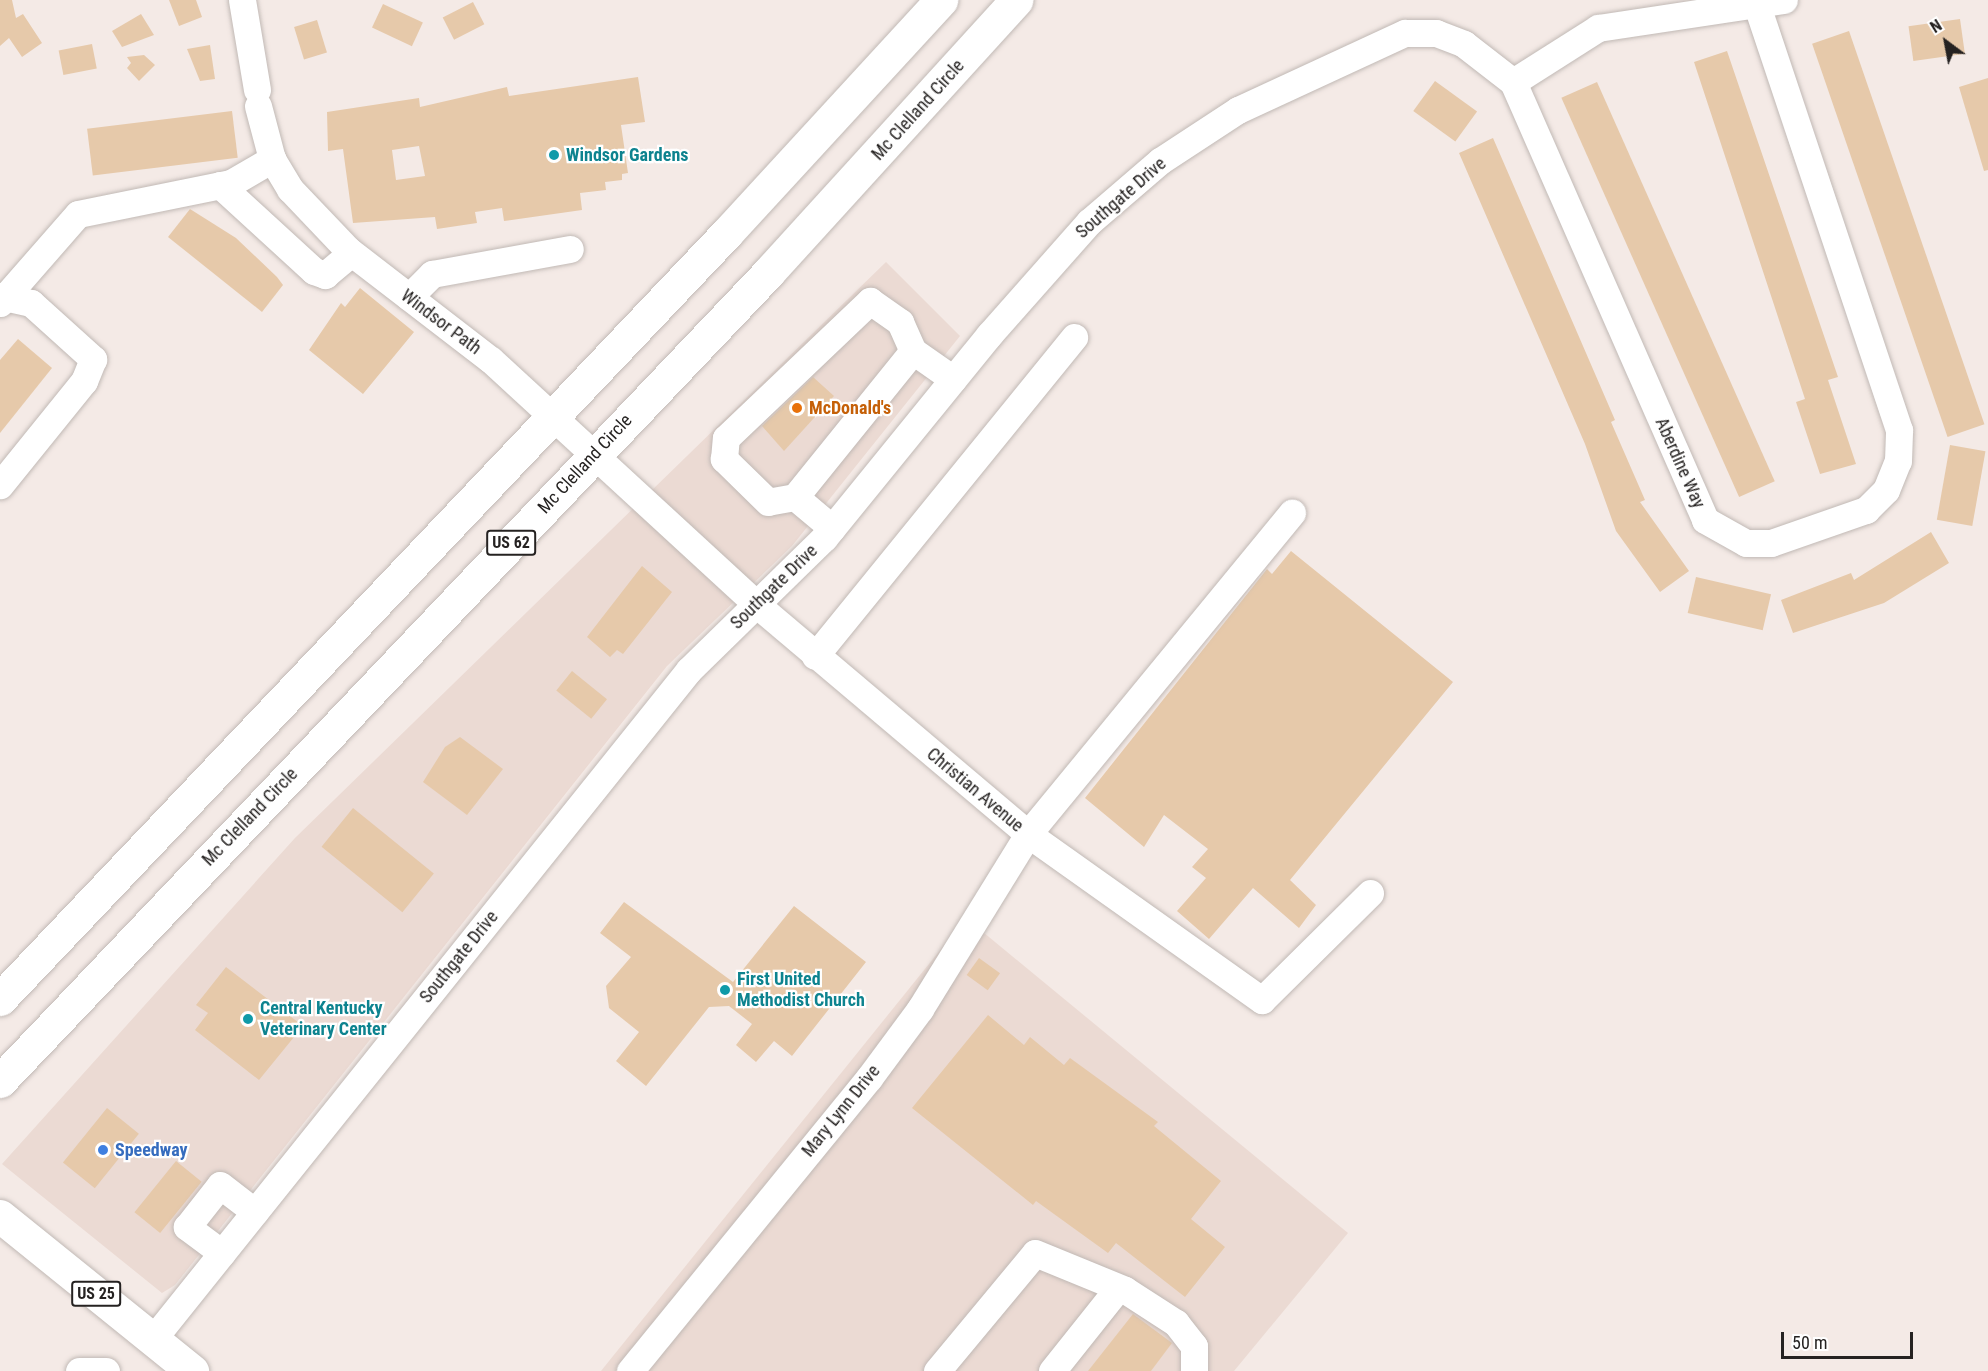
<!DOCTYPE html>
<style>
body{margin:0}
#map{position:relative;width:1988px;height:1371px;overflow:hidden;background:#f4eae6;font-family:"Roboto Condensed",sans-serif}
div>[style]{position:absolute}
.built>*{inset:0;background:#ebdad3}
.building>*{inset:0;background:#e6c9aa;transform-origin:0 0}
.roads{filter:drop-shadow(0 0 2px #c1b9b5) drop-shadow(0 0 2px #c1b9b5)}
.minor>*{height:27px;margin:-13.5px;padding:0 13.5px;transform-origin:13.5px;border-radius:13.5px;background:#fff}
.major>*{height:33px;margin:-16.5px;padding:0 16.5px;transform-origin:16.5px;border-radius:16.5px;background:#fff}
.highway>*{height:33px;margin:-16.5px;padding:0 16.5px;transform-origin:16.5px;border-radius:16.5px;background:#fff}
.dots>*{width:16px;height:16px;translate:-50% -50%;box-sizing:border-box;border:3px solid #fff;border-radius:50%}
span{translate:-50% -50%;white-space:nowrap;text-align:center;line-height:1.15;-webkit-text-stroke:4.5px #fff;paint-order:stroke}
.shield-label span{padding:2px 4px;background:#fff;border:2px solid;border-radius:4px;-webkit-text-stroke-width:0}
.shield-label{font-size:16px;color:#252221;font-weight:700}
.street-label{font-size:18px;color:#252221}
.culture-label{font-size:18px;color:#0d838f;font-weight:700}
.left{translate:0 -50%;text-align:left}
.food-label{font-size:18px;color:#c56008;font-weight:700}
.shop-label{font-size:18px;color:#366cbe;font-weight:700}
.north{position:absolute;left:1916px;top:12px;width:60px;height:60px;-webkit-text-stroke:4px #fff;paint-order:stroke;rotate:328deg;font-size:16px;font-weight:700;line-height:24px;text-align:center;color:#252221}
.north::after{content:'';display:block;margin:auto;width:21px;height:27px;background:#252221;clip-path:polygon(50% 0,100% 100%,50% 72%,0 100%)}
.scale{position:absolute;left:1781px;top:1332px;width:132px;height:27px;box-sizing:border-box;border:3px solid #252221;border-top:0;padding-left:8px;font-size:18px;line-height:21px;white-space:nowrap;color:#252221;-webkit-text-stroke:4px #fff;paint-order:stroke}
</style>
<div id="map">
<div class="built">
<i style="clip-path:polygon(886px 262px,960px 336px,792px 546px,667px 666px,175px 1285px,162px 1293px,2px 1164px,295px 838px)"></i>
<i style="clip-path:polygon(966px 918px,1348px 1233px,1234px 1371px,601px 1371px)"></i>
</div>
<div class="building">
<i style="clip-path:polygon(0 0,12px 0,16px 18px,23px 14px,42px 43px,22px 57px,9px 38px,0 46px)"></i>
<i style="clip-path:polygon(169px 0,196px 0,202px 17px,179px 26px)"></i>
<i style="left:473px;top:2px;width:25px;height:34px;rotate:63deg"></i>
<i style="left:383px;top:4px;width:44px;height:26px;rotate:25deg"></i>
<i style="clip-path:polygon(141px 14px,154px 35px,122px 47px,112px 31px)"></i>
<i style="left:1960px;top:19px;width:35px;height:52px;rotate:82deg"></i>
<i style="left:317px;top:20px;width:34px;height:24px;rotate:73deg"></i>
<i style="left:1849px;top:31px;width:416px;height:39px;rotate:71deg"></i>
<i style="left:92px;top:44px;width:25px;height:34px;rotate:79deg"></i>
<i style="clip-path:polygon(210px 45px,215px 79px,200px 81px,187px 49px)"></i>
<i style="clip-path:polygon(1727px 51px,1838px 377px,1828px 380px,1856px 464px,1820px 474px,1796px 402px,1805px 399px,1694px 62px)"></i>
<i style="clip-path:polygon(144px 55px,155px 65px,139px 81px,127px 68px,131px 63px,127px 57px)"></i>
<i style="clip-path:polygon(evenodd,638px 77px,645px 122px,621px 125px,628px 173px,622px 174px,622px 180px,605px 182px,606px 190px,580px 193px,582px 210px,504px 221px,502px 208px,475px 212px,477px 223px,437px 229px,435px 217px,353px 223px,343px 149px,328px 151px,327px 112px,419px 98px,420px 107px,507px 87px,509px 96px,638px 77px,419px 146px,425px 176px,396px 180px,392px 150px,419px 146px)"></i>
<i style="clip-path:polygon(1988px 78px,1988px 170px,1984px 171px,1959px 87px)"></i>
<i style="left:1435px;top:81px;width:52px;height:37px;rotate:36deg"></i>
<i style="left:1597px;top:82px;width:437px;height:39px;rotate:66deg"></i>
<i style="left:232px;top:111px;width:47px;height:146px;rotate:83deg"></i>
<i style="clip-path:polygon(1493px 138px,1615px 420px,1611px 422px,1645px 500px,1640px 502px,1689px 571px,1660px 592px,1616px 531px,1585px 444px,1459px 153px)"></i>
<i style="clip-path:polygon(190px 209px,236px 238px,277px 277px,283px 285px,262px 312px,168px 237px)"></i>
<i style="clip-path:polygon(360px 288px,414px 332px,363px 394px,309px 350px,341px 303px,345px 307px)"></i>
<i style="clip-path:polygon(18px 339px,52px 368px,0 433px,0 360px)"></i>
<i style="clip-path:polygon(813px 377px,834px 396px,784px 451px,762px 426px)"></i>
<i style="left:1950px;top:445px;width:36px;height:76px;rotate:10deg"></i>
<i style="clip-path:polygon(1931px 532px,1949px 563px,1884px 603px,1793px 633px,1781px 600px,1851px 573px,1854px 580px)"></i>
<i style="clip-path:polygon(1291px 551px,1453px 682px,1290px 880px,1316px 905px,1299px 928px,1253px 888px,1209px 939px,1177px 911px,1206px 878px,1192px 867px,1208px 849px,1164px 815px,1144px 847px,1085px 798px,1267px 569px,1272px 574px)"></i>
<i style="clip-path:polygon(642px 566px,672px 592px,623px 654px,617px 650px,610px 657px,587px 637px)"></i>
<i style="left:1696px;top:577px;width:77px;height:37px;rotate:13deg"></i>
<i style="left:572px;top:671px;width:45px;height:25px;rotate:39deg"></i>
<i style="clip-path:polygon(460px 737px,503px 769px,467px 815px,423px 782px,445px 747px)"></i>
<i style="left:353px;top:808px;width:104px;height:50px;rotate:39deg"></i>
<i style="clip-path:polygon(624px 902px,733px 982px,794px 906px,866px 962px,792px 1056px,774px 1041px,756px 1062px,736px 1045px,752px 1024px,729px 1006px,709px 1007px,646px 1086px,616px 1061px,639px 1032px,609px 1008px,606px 986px,631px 957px,600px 933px)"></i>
<i style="left:979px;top:958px;width:26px;height:21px;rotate:36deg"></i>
<i style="clip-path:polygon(226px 967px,303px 1026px,259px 1080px,195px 1030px,208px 1013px,196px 1005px)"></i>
<i style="clip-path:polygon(988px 1015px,1024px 1045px,1030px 1037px,1064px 1065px,1070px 1058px,1158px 1122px,1154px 1126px,1221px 1181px,1191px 1219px,1225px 1247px,1185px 1297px,1116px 1243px,1108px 1253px,1036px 1201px,1033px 1205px,912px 1108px)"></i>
<i style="left:107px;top:1108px;width:41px;height:70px;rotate:39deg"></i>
<i style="left:176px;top:1161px;width:33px;height:66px;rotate:39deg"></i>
<i style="clip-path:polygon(1133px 1314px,1172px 1343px,1151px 1371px,1088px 1371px)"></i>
</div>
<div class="roads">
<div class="minor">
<i style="left:242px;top:0;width:91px;rotate:80.5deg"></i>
<i style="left:1513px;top:82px;width:101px;rotate:-32.4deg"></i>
<i style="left:1598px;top:28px;width:188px;rotate:-8.6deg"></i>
<i style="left:258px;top:106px;width:55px;rotate:75.2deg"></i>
<i style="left:272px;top:159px;width:35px;rotate:59deg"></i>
<i style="left:290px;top:189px;width:84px;rotate:46.4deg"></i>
<i style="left:348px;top:250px;width:180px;rotate:37.6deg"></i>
<i style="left:491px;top:360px;width:360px;rotate:42.6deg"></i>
<i style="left:756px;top:604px;width:356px;rotate:40.2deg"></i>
<i style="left:1028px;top:834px;width:287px;rotate:35.4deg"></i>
<i style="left:1262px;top:1000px;width:152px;rotate:-44.7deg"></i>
<i style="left:220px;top:185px;width:127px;rotate:42.5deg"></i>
<i style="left:314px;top:271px;width:12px;rotate:20deg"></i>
<i style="left:325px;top:275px;width:34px;rotate:-40deg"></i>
<i style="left:0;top:296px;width:32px;rotate:13deg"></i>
<i style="left:31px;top:303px;width:84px;rotate:42.1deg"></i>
<i style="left:93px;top:359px;width:24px;rotate:112deg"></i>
<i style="left:84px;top:381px;width:134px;rotate:128.9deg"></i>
<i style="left:409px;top:297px;width:33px;rotate:-45deg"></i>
<i style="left:432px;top:274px;width:140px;rotate:-10.3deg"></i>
<i style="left:0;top:303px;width:118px;rotate:-48.8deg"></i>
<i style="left:78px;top:214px;width:156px;rotate:-11.5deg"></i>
<i style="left:231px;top:183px;width:48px;rotate:-30.3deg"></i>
<i style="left:795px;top:497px;width:188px;rotate:-51.1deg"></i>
<i style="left:832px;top:528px;width:48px;rotate:-140deg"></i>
<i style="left:795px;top:497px;width:27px;rotate:170deg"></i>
<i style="left:768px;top:502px;width:62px;rotate:-135.7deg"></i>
<i style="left:724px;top:459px;width:21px;rotate:-85deg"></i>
<i style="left:726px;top:438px;width:199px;rotate:-43.6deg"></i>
<i style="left:870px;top:301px;width:37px;rotate:35deg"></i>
<i style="left:900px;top:322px;width:32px;rotate:66deg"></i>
<i style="left:913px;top:351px;width:49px;rotate:35deg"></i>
<i style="left:815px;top:656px;width:411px;rotate:-50.9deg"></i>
<i style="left:222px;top:1253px;width:44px;rotate:-143.4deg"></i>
<i style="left:187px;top:1227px;width:53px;rotate:-51.8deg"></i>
<i style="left:220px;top:1185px;width:44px;rotate:37.6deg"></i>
<i style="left:153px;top:1339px;width:857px;rotate:-51.3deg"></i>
<i style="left:689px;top:670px;width:189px;rotate:-44.4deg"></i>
<i style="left:824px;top:538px;width:262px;rotate:-50.9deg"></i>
<i style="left:989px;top:335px;width:151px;rotate:-48.5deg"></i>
<i style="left:1089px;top:222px;width:94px;rotate:-40.7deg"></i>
<i style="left:1160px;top:161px;width:93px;rotate:-33.2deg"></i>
<i style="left:1238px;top:110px;width:184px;rotate:-24.8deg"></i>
<i style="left:1405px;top:33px;width:31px"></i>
<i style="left:1436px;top:33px;width:30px;rotate:21deg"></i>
<i style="left:1464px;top:44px;width:62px;rotate:37.8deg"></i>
<i style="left:1513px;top:82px;width:478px;rotate:66.3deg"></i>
<i style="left:1705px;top:520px;width:47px;rotate:29.3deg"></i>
<i style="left:1746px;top:543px;width:25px"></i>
<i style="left:1771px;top:543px;width:101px;rotate:-19.2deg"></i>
<i style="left:1866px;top:510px;width:28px;rotate:-45deg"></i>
<i style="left:1886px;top:490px;width:31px;rotate:-68deg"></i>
<i style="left:1898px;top:461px;width:31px;rotate:-88deg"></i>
<i style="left:1899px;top:430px;width:450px;rotate:-108.5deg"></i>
<i style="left:79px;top:1371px;width:27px"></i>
<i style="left:630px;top:1371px;width:378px;rotate:-50.8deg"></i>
<i style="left:869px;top:1078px;width:86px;rotate:-53.5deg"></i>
<i style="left:920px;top:1009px;width:206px;rotate:-58.3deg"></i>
<i style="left:1028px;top:834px;width:416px;rotate:-50.6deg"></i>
<i style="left:937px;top:1371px;width:153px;rotate:-50.3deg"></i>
<i style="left:1035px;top:1253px;width:97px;rotate:22.3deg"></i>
<i style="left:1125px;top:1290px;width:61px;rotate:32.9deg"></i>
<i style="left:1176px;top:1323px;width:29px;rotate:52deg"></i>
<i style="left:1194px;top:1346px;width:25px;rotate:90deg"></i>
<i style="left:1052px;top:1371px;width:106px;rotate:-51.5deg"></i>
</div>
<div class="major">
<i style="left:0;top:1216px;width:247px;rotate:38.9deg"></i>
</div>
<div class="highway">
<i style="left:0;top:999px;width:1055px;rotate:-46.5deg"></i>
<i style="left:726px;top:234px;width:318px;rotate:-47.4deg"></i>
<i style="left:0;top:1081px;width:1115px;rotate:-46.45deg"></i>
<i style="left:768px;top:273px;width:369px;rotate:-47.7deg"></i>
</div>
</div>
<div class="dots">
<i style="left:554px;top:155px;background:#0f9aa8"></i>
<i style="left:797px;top:408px;background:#e8710a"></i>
<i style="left:725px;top:990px;background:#0f9aa8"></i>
<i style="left:248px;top:1019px;background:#0f9aa8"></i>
<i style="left:103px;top:1150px;background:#3f7fe0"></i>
</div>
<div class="shield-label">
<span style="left:511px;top:543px">US 62</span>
<span style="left:96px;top:1294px">US 25</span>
</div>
<div class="street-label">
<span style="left:918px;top:110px;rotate:-48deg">Mc Clelland Circle</span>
<span style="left:1121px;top:198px;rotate:-41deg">Southgate Drive</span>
<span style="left:441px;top:322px;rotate:37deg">Windsor Path</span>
<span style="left:1680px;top:463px;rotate:66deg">Aberdine Way</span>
<span style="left:585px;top:464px;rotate:-47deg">Mc Clelland Circle</span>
<span style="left:774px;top:587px;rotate:-44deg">Southgate Drive</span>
<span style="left:975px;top:790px;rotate:40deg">Christian Avenue</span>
<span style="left:250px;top:817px;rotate:-46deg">Mc Clelland Circle</span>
<span style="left:459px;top:957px;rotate:-51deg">Southgate Drive</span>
<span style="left:841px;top:1111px;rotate:-51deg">Mary Lynn Drive</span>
</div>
<div class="culture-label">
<span class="left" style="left:566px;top:155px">Windsor Gardens</span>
<span class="left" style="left:737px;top:990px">First United<br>Methodist Church</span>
<span class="left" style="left:260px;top:1019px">Central Kentucky<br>Veterinary Center</span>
</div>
<div class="food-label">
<span class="left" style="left:809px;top:408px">McDonald's</span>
</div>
<div class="shop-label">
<span class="left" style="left:115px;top:1150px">Speedway</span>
</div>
<div class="north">N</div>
<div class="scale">50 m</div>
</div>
